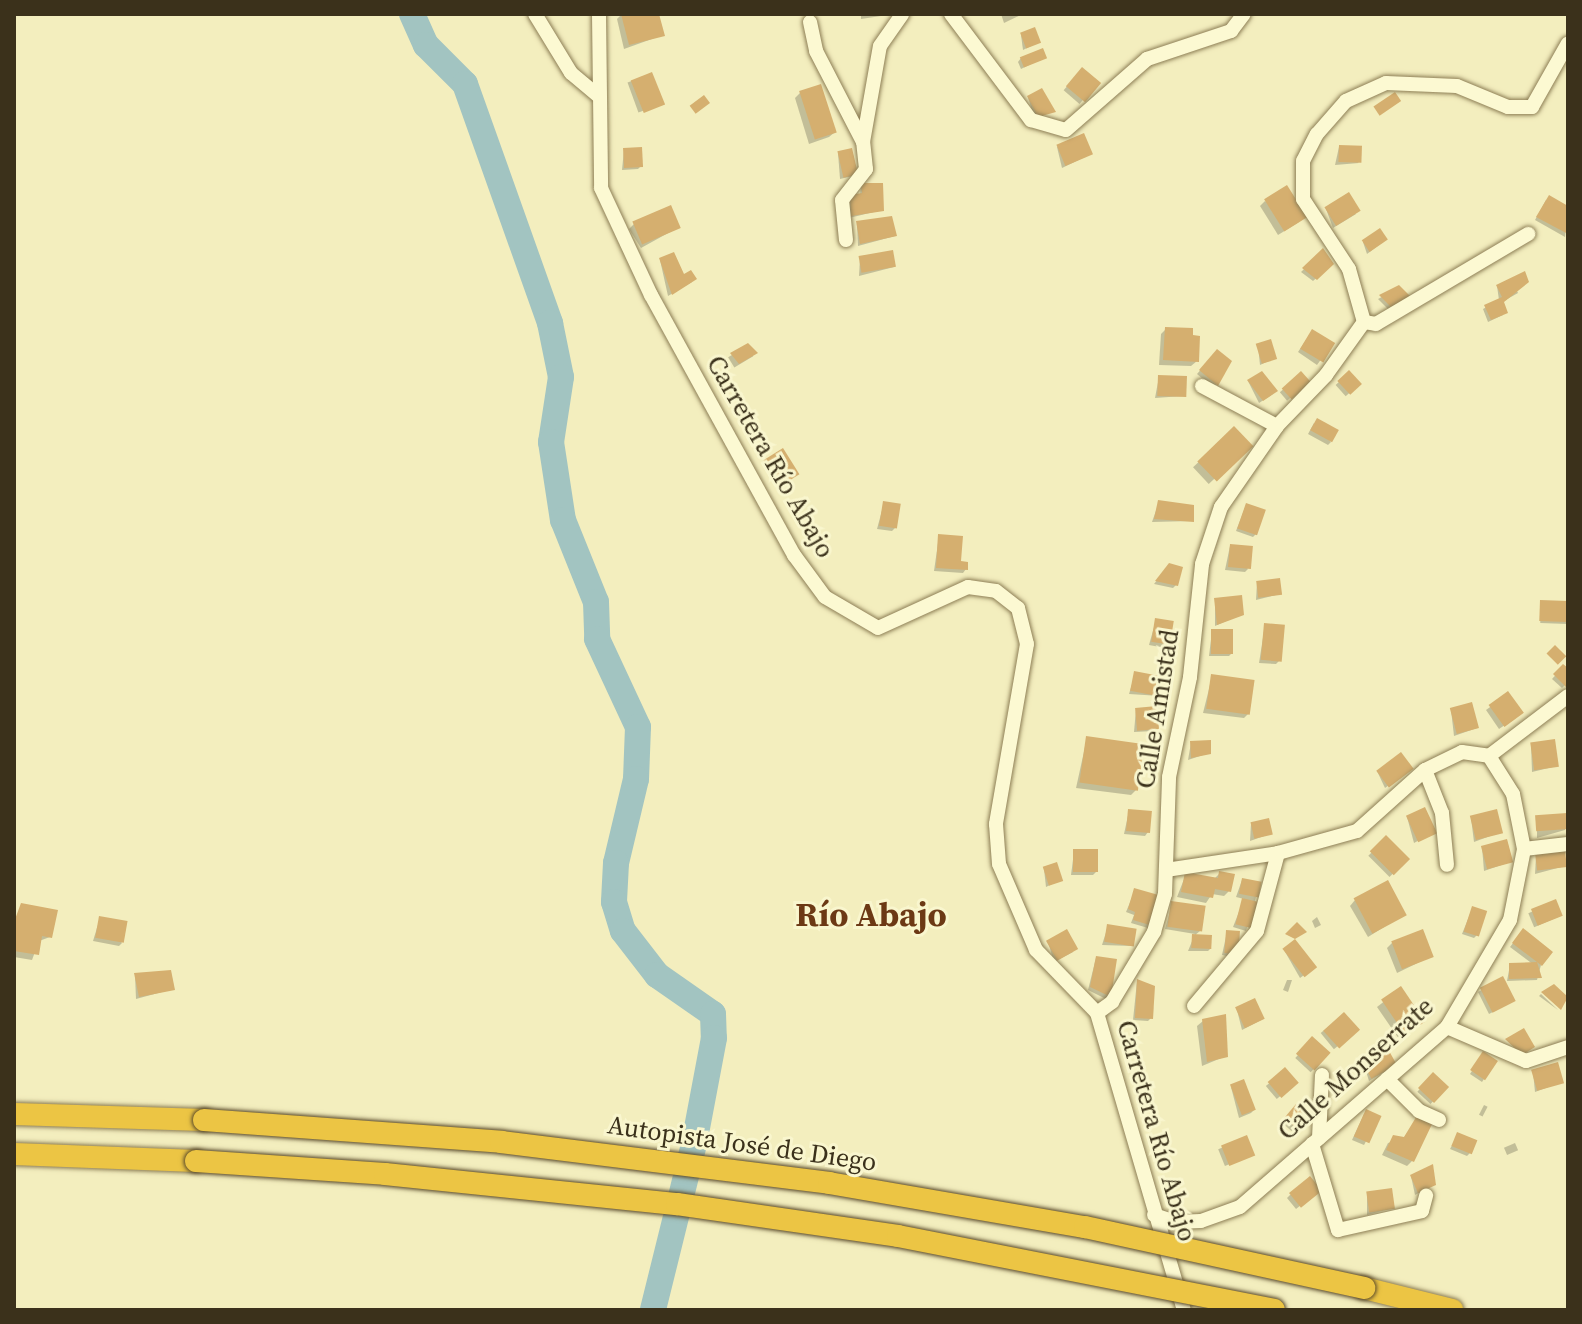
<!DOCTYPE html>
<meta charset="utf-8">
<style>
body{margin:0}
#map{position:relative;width:1582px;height:1324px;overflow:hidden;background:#f3eebe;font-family:"Source Serif 4",serif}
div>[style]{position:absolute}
.shadow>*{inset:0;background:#0003;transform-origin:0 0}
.river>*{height:26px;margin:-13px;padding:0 13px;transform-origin:13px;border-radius:13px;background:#a2c4c1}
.building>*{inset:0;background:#d5af6f;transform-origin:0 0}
.roads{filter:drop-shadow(0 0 2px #8d7e55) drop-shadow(0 0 2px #8d7e55)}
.minor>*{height:14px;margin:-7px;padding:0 7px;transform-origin:7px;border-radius:7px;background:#fcf9d2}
.highway>*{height:22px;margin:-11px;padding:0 11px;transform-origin:11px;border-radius:11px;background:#ecc544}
.bridges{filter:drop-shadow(0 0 2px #5a4a2a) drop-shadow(0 0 2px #5a4a2a)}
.highway-bridge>*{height:22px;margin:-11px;padding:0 11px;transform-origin:11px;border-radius:11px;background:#ecc544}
span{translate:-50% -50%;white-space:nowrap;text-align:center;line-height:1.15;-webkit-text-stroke:6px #f9f6ce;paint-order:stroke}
.street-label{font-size:26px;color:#3b311b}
.district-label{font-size:34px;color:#6c3915;font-weight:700}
.frame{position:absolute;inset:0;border:16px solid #3b311b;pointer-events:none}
</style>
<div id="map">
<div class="shadow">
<i style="clip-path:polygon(622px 14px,657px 14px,663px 35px,624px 49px,617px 19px)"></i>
<i style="clip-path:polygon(861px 14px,894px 14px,861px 19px)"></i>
<i style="clip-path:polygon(1001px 14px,1023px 14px,1004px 23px)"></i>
<i style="clip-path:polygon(1021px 35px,1039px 42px,1023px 50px)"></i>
<i style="clip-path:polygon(1045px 57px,1021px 69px,1018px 62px,1021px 58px)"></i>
<i style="left:1082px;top:69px;width:21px;height:28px;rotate:41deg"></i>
<i style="left:651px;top:74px;width:32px;height:25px;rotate:70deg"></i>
<i style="clip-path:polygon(800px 93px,835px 132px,829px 137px,809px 144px,795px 98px)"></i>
<i style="clip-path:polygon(1028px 98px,1053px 111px,1035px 119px)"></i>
<i style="clip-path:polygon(1057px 147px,1091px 154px,1062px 168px)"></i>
<i style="clip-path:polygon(1339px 147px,1359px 163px,1335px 165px)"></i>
<i style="clip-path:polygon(624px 150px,641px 166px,638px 169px,622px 170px)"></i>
<i style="clip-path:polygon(838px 153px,856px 173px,853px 176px,840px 179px)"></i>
<i style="clip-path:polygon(861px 185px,882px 210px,849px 218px,848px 200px,860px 196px)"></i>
<i style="clip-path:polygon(1546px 200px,1568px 208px,1565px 237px,1535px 220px)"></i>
<i style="clip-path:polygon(1265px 201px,1299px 222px,1278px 235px,1260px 206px)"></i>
<i style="clip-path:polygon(1326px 209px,1356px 214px,1333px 228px)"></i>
<i style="clip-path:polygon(857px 223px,895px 236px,858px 246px)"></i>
<i style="clip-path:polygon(634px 224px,679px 227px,641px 248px,629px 229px)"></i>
<i style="clip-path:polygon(1363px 242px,1383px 242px,1367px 254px)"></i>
<i style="clip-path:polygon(1323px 251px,1332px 264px,1313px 281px,1301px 272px)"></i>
<i style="clip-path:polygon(860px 259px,894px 267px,859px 276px)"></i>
<i style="clip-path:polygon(660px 260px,683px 277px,692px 282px,668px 296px)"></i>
<i style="clip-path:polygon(1497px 286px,1515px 287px,1518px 293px,1502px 302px,1503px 315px,1488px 322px,1483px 309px,1499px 300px)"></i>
<i style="clip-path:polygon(1399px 288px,1391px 312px,1378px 299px)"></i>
<i style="clip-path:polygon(1166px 329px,1197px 361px,1191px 366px,1159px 365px,1161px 334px)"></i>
<i style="clip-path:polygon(1310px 334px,1332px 344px,1317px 365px,1298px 352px)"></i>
<i style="left:747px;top:346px;width:12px;height:22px;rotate:59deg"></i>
<i style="clip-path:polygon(1258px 346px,1275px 358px,1260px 365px)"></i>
<i style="clip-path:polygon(1217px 351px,1229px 362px,1214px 388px,1197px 374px)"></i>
<i style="left:1349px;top:373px;width:15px;height:18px;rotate:48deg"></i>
<i style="left:1301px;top:374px;width:11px;height:28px;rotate:49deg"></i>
<i style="clip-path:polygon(1159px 377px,1183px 396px,1155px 398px)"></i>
<i style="clip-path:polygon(1248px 381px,1273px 394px,1259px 403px)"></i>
<i style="clip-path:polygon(1314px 423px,1331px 442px,1328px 445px,1308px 434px)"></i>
<i style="left:1234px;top:429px;width:23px;height:56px;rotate:47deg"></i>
<i style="clip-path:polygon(764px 461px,793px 477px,775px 487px)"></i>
<i style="clip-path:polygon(1159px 502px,1192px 521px,1152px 522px)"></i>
<i style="clip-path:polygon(884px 503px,895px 528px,892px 531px,877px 529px)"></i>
<i style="clip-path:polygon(1246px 505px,1256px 534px,1253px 537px,1236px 531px)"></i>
<i style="clip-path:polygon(939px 536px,966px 569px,963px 573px,934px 571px)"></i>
<i style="clip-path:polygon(1230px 546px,1248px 569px,1245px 572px,1225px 570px)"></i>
<i style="clip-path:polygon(1166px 569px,1176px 585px,1173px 588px,1154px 584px)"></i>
<i style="clip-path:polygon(1257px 583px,1280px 594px,1256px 600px)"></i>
<i style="clip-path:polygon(1215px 600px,1242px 614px,1215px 626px)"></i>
<i style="left:1541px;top:602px;width:27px;height:21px;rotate:2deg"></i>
<i style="clip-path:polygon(1156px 620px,1168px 645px,1165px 648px,1149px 645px)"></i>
<i style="clip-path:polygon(1265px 625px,1279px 661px,1276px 664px,1259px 663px)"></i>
<i style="clip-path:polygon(1212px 631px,1232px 653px,1229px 656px,1209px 656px)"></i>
<i style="clip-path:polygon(1563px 667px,1568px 682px,1562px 688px,1552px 679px)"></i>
<i style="clip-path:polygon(1135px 674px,1160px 696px,1129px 694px)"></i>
<i style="clip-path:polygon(1212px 677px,1249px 713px,1244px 718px,1203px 713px)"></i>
<i style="clip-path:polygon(1508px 694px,1518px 716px,1499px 729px,1486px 710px)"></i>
<i style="clip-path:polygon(1136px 709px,1157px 728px,1154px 731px,1134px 732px)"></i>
<i style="clip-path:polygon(1451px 710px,1477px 728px,1454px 736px)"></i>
<i style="clip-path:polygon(1087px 738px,1136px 790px,1131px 795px,1076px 788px)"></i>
<i style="clip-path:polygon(1191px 743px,1209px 753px,1188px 760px)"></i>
<i style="clip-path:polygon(1531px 744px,1557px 766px,1532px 772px)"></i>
<i style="clip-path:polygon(1377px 771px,1408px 771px,1385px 788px)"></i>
<i style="clip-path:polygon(1129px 811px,1148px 832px,1145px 836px,1124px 834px)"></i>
<i style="clip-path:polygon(1565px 815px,1565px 830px,1537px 838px,1537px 823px)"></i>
<i style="clip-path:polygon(1407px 817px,1434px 832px,1414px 843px)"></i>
<i style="clip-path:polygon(1471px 818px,1501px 832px,1474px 842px)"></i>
<i style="clip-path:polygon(1251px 824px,1270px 834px,1250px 841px)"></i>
<i style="left:1386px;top:838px;width:30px;height:25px;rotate:45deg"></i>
<i style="clip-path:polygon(1482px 847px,1510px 862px,1484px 871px)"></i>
<i style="clip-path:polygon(1074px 852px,1096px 872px,1093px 875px,1071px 875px)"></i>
<i style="clip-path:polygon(1536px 857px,1565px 866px,1535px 874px)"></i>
<i style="clip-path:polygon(1044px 869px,1060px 880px,1046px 887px)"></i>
<i style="clip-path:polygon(1220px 873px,1229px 891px,1224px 896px,1212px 894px,1206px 903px,1177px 897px,1186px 874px,1215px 878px)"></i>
<i style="clip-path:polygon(1242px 880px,1256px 897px,1246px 931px,1233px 927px,1244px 899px,1236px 897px)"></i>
<i style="clip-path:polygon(1135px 890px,1159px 898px,1148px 928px,1131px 923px,1134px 915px,1126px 912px)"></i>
<i style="clip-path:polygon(1355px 900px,1405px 914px,1368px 937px,1350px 906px)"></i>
<i style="left:1555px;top:902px;width:15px;height:29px;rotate:67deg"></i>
<i style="clip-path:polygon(1172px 904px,1200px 931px,1194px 936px,1211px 948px,1208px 951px,1188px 951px,1195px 934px,1165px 929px)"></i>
<i style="clip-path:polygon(22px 905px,50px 937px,39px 941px,32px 960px,14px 957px,14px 925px)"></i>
<i style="clip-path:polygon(1472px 909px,1477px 935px,1474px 938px,1462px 934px)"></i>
<i style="clip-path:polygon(1317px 917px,1321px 925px,1315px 928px,1312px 921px)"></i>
<i style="clip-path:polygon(100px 918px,122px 943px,119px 946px,93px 941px)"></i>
<i style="clip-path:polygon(1108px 926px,1132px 946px,1102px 945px)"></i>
<i style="clip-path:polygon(1227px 932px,1232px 957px,1222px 955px)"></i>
<i style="clip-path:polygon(1520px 934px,1541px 965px,1537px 980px,1507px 981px,1510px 965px,1534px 965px,1510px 947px)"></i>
<i style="clip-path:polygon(1048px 942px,1073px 952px,1054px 962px)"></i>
<i style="clip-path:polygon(1392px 943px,1432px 956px,1397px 973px,1387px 948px)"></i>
<i style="clip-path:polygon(1284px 950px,1311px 970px,1300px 978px)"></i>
<i style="clip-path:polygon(1096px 958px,1109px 996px,1106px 999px,1088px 990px)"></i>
<i style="clip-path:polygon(135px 975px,173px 989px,136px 999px)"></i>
<i style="clip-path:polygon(1502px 979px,1510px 1003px,1489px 1014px,1478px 992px)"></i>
<i style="clip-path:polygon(1287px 980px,1292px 980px,1288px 992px,1283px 990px)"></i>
<i style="clip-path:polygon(1137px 981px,1151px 1018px,1148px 1021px,1133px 1020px)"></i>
<i style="clip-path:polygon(1400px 989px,1417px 1027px,1399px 1039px,1377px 1007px)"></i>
<i style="clip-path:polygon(1541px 994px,1558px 1010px,1539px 996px)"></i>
<i style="clip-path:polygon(1237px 1010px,1263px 1019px,1242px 1030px)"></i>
<i style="left:1344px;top:1014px;width:21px;height:30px;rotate:51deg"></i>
<i style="clip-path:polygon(1203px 1021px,1226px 1056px,1202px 1066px,1197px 1026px)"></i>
<i style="left:1313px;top:1039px;width:21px;height:26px;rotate:43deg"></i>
<i style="clip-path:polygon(1481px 1057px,1484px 1079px,1482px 1082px,1470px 1074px)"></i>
<i style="clip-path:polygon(1364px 1065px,1391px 1068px,1369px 1081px)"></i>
<i style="left:1285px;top:1070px;width:17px;height:25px;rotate:50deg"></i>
<i style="clip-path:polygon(1533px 1072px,1562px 1082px,1535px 1092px)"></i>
<i style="left:1433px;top:1075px;width:18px;height:23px;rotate:43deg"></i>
<i style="clip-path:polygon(1231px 1087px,1254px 1110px,1251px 1113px,1239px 1118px)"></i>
<i style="left:1484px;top:1105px;width:4px;height:11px;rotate:27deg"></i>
<i style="left:1296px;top:1107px;width:13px;height:21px;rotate:42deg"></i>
<i style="clip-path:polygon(1364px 1114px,1379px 1117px,1364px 1145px,1352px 1140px)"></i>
<i style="clip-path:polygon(1418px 1117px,1430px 1122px,1412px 1161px,1407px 1166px,1382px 1155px,1388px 1143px,1403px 1139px)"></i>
<i style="clip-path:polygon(1458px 1134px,1470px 1153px,1467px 1156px,1450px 1149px)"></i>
<i style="left:1246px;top:1138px;width:18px;height:30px;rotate:68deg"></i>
<i style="left:1515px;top:1143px;width:8px;height:12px;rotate:67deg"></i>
<i style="clip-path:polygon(1411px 1176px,1434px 1185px,1415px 1195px)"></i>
<i style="clip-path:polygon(1316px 1193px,1296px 1209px,1287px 1198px,1290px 1195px)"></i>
<i style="clip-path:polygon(1367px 1194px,1393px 1208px,1367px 1215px)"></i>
</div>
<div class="river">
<i style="left:412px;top:14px;width:34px;rotate:66deg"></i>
<i style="left:426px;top:45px;width:55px;rotate:45deg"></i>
<i style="left:465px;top:84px;width:254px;rotate:70.4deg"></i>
<i style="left:550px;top:323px;width:55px;rotate:78.5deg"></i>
<i style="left:561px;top:377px;width:66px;rotate:98.7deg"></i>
<i style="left:551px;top:442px;width:79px;rotate:81.3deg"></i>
<i style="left:563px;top:520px;width:88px;rotate:68.1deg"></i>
<i style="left:596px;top:602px;width:37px;rotate:88deg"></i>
<i style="left:597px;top:639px;width:97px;rotate:65deg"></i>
<i style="left:638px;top:727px;width:52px;rotate:92.2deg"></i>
<i style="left:636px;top:779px;width:86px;rotate:103.4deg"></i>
<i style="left:616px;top:863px;width:39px;rotate:93deg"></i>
<i style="left:614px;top:902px;width:30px;rotate:73deg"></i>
<i style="left:623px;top:931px;width:56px;rotate:52.3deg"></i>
<i style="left:657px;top:975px;width:68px;rotate:34.9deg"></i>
<i style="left:713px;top:1014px;width:24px;rotate:88deg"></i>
<i style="left:714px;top:1038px;width:108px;rotate:100.7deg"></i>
<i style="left:694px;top:1144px;width:171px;rotate:103.9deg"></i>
</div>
<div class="building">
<i style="clip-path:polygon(621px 14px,659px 14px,665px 36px,629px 45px)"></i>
<i style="left:1035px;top:27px;width:17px;height:16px;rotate:69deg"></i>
<i style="left:1043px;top:48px;width:11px;height:25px;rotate:68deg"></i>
<i style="left:1082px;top:67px;width:25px;height:25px;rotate:40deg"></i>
<i style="left:652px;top:72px;width:35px;height:23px;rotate:68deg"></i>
<i style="left:821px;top:84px;width:51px;height:23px;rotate:72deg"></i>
<i style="clip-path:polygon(1042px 88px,1056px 112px,1038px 117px,1027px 96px)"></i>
<i style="left:1395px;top:92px;width:11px;height:26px;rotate:56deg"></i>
<i style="left:704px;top:95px;width:10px;height:18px;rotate:53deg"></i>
<i style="left:1084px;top:133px;width:23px;height:30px;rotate:67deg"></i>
<i style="left:1339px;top:145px;width:23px;height:17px;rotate:2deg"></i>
<i style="left:642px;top:147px;width:20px;height:19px;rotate:87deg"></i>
<i style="left:852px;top:148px;width:27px;height:15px;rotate:77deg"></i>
<i style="clip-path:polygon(861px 183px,883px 183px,884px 211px,851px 216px,850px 195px,862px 193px)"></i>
<i style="left:1287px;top:185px;width:38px;height:27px;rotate:58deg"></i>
<i style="left:1349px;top:192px;width:22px;height:29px;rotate:58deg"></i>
<i style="clip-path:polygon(1549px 195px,1568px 206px,1568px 234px,1536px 217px)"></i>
<i style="left:671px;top:205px;width:25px;height:42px;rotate:67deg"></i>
<i style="clip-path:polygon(892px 216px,897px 236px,860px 244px,856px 221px)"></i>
<i style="left:1380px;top:228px;width:14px;height:22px;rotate:56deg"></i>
<i style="clip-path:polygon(1323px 248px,1334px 264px,1317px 280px,1302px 268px)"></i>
<i style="left:893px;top:250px;width:17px;height:35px;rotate:80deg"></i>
<i style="clip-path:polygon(674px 252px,684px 274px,691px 270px,697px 279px,672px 295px,659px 258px)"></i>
<i style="clip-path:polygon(1525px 271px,1529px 282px,1504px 302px,1508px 313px,1491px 320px,1484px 305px,1502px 297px,1496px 285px)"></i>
<i style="clip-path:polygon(1399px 285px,1410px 296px,1395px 311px,1379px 295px)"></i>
<i style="clip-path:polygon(1165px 327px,1193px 328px,1193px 335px,1200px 336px,1199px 362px,1163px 360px)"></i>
<i style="left:1312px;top:329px;width:27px;height:23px;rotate:31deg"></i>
<i style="left:1271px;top:339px;width:21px;height:16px;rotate:73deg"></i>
<i style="clip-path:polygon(748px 343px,758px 353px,739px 364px,730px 353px)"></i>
<i style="clip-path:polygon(1217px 349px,1232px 361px,1218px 386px,1199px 370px)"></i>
<i style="left:1349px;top:370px;width:19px;height:16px;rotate:47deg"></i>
<i style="clip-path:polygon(1262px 371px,1278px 391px,1263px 401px,1247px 380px)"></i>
<i style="left:1301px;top:371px;width:15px;height:26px;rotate:48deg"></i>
<i style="left:1158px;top:375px;width:29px;height:21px;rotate:2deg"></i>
<i style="left:1317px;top:418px;width:25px;height:14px;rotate:29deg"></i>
<i style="left:1234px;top:426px;width:28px;height:51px;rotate:46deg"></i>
<i style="left:783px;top:448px;width:31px;height:23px;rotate:58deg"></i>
<i style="clip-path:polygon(1158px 500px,1194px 505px,1194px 522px,1154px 519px)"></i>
<i style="left:883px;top:501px;width:18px;height:25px;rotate:9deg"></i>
<i style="left:1246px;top:503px;width:21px;height:27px;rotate:19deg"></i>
<i style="clip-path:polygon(938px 534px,963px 536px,961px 561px,968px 562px,968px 570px,936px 568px)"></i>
<i style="left:1230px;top:544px;width:23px;height:23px;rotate:5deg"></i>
<i style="clip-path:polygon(1169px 563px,1183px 567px,1178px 586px,1155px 581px)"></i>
<i style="left:1280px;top:578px;width:17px;height:24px;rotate:83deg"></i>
<i style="clip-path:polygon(1242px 595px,1244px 615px,1217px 625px,1214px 598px)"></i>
<i style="left:1540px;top:600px;width:28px;height:21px;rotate:2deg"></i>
<i style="left:1155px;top:618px;width:19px;height:24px;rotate:9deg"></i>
<i style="left:1264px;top:623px;width:21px;height:37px;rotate:5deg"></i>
<i style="left:1211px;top:629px;width:22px;height:25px"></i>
<i style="left:1555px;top:645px;width:16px;height:12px;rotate:45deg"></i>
<i style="clip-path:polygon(1563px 664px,1568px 668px,1566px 687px,1553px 674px)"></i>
<i style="left:1134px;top:671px;width:33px;height:20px;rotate:11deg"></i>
<i style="left:1211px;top:674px;width:44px;height:35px;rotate:8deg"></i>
<i style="left:1508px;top:691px;width:27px;height:24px;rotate:54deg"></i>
<i style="left:1472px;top:702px;width:27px;height:23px;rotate:75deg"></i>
<i style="left:1157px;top:706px;width:23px;height:22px;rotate:85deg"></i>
<i style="left:1086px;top:736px;width:59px;height:47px;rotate:8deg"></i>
<i style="left:1555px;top:739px;width:28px;height:25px;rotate:82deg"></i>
<i style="clip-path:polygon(1211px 740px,1211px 754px,1191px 758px,1190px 741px)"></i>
<i style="left:1401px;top:752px;width:21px;height:31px;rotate:53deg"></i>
<i style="left:1425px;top:807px;width:29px;height:21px;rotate:65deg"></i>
<i style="left:1128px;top:809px;width:24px;height:22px;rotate:5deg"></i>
<i style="left:1497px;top:809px;width:25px;height:28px;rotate:76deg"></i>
<i style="left:1567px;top:813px;width:16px;height:32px;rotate:86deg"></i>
<i style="left:1269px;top:818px;width:17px;height:19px;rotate:77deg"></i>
<i style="left:1386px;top:835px;width:34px;height:23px;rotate:45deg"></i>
<i style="left:1507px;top:839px;width:24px;height:27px;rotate:75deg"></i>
<i style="left:1098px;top:849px;width:23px;height:25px;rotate:90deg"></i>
<i style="left:1565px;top:851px;width:16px;height:30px;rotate:83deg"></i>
<i style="left:1057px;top:862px;width:20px;height:15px;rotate:72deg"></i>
<i style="clip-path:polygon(1219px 871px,1235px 874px,1231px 892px,1215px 889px,1213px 898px,1181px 892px,1185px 872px,1218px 878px)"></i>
<i style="left:1242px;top:878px;width:20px;height:16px;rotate:11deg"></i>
<i style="left:1388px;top:880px;width:40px;height:39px;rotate:62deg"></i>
<i style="clip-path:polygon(1134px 888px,1162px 896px,1153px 926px,1133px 920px,1135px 912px,1128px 909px)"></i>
<i style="left:1242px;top:898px;width:16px;height:27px;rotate:14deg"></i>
<i style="left:1556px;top:899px;width:18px;height:27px;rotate:68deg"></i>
<i style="left:1171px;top:901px;width:35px;height:26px;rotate:8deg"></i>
<i style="clip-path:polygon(21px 903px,58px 910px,52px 938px,42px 936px,39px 955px,14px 951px,14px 922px)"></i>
<i style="left:1472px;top:906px;width:16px;height:27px;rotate:18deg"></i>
<i style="left:99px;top:916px;width:29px;height:22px;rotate:10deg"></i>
<i style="clip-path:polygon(1297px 922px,1307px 932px,1295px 939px,1285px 934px)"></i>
<i style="left:1107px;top:924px;width:30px;height:18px;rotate:9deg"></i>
<i style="clip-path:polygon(1523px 928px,1553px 952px,1542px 966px,1537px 962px,1542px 978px,1509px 979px,1509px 963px,1537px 962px,1512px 943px)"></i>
<i style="left:1067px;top:929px;width:23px;height:24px;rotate:61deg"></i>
<i style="left:1423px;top:929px;width:30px;height:34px;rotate:69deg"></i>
<i style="left:1226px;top:930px;width:14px;height:23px;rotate:4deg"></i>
<i style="left:1192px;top:934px;width:20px;height:14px;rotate:3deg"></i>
<i style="left:1295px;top:939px;width:36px;height:16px;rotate:52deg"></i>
<i style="clip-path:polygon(1096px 956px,1117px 959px,1111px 997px,1090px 987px)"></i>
<i style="clip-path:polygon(171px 970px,175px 990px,139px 997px,134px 973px)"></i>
<i style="left:1503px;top:976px;width:28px;height:26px;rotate:63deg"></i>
<i style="clip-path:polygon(1137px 979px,1155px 986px,1153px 1019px,1135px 1018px)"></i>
<i style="clip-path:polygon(1554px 984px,1568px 997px,1561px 1010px,1541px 992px)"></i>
<i style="left:1401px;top:986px;width:43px;height:24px;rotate:56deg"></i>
<i style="left:1255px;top:998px;width:23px;height:22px;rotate:65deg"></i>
<i style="left:1344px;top:1012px;width:24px;height:28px;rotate:48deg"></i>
<i style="clip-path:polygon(1226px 1014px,1228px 1057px,1207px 1062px,1202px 1019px)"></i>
<i style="clip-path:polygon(1524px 1028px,1535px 1047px,1522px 1055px,1505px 1039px)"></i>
<i style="left:1312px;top:1036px;width:25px;height:24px;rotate:42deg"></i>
<i style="left:1388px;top:1049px;width:18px;height:29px;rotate:61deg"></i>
<i style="left:1483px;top:1051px;width:18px;height:23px;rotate:34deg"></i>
<i style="left:1558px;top:1062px;width:22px;height:28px;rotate:74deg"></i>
<i style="left:1285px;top:1067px;width:21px;height:23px;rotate:49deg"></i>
<i style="left:1433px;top:1072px;width:22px;height:22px;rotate:43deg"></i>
<i style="left:1244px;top:1079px;width:33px;height:15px;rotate:69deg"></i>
<i style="left:1296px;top:1104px;width:17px;height:18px;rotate:40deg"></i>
<i style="left:1366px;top:1109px;width:17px;height:30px;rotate:24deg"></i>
<i style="clip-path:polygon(1418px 1114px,1433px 1122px,1414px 1162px,1386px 1150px,1393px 1135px,1404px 1137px)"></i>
<i style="left:1457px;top:1132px;width:22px;height:15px;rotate:22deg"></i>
<i style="left:1247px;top:1135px;width:22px;height:28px;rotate:68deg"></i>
<i style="clip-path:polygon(1433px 1164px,1436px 1185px,1418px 1193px,1410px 1175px)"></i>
<i style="left:1310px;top:1176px;width:19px;height:27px;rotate:51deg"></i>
<i style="left:1392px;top:1188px;width:21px;height:26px;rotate:82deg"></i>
</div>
<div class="roads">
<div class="minor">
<i style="left:535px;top:14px;width:69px;rotate:58.6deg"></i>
<i style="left:571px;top:73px;width:35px;rotate:40deg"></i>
<i style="left:599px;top:14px;width:174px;rotate:89.3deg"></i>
<i style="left:601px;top:188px;width:118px;rotate:65deg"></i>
<i style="left:651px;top:295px;width:297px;rotate:61.2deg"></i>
<i style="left:794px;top:555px;width:52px;rotate:53.6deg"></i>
<i style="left:825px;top:597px;width:61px;rotate:30.3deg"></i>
<i style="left:878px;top:628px;width:99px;rotate:-24.5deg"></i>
<i style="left:968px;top:587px;width:28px;rotate:8deg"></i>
<i style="left:996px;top:591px;width:28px;rotate:38deg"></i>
<i style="left:1018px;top:608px;width:37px;rotate:76deg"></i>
<i style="left:1027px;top:644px;width:183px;rotate:99.8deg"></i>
<i style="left:996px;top:824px;width:40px;rotate:85.7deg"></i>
<i style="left:999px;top:864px;width:94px;rotate:66.7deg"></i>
<i style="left:1036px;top:950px;width:88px;rotate:45.9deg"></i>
<i style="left:1097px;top:1013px;width:309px;rotate:73.7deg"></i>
<i style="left:951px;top:14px;width:133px;rotate:53deg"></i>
<i style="left:1031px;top:120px;width:36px;rotate:16deg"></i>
<i style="left:1066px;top:130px;width:108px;rotate:-41.2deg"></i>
<i style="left:1147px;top:59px;width:89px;rotate:-18.4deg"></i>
<i style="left:1231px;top:31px;width:21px;rotate:-53deg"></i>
<i style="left:810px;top:22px;width:30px;rotate:78deg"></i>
<i style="left:816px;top:51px;width:102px;rotate:62.7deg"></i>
<i style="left:846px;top:240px;width:40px;rotate:-95.7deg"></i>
<i style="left:842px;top:200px;width:39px;rotate:-52deg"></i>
<i style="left:866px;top:169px;width:27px;rotate:-96deg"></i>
<i style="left:863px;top:142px;width:97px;rotate:-80deg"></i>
<i style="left:880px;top:46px;width:39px;rotate:-55deg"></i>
<i style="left:1364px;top:322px;width:55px;rotate:-105.8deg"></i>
<i style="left:1349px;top:269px;width:84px;rotate:-123.3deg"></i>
<i style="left:1303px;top:199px;width:38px;rotate:-90deg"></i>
<i style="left:1303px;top:161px;width:30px;rotate:-63deg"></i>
<i style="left:1317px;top:134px;width:44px;rotate:-48.7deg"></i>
<i style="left:1346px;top:101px;width:44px;rotate:-24.2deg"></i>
<i style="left:1386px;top:83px;width:71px;rotate:2.4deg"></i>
<i style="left:1457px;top:86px;width:55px;rotate:22.4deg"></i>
<i style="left:1508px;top:107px;width:24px"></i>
<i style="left:1532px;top:107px;width:73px;rotate:-60.6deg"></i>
<i style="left:1202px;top:386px;width:85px;rotate:28.1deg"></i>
<i style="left:1489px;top:756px;width:99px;rotate:-37.2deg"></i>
<i style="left:1425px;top:770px;width:46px;rotate:68.4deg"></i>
<i style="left:1442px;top:813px;width:52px;rotate:84.5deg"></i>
<i style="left:1524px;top:849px;width:44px;rotate:-6.5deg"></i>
<i style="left:1166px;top:870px;width:113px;rotate:-8.6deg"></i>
<i style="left:1278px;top:853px;width:82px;rotate:-15.6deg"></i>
<i style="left:1357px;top:831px;width:91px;rotate:-41.9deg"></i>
<i style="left:1425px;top:770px;width:41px;rotate:-25.9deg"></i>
<i style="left:1462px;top:752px;width:27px;rotate:8deg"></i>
<i style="left:1194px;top:1006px;width:98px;rotate:-50deg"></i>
<i style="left:1257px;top:931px;width:81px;rotate:-74.9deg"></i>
<i style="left:1097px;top:1013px;width:19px;rotate:-36deg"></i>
<i style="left:1112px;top:1002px;width:82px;rotate:-59deg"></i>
<i style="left:1154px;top:932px;width:40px;rotate:-74deg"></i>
<i style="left:1165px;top:894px;width:117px;rotate:-88deg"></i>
<i style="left:1169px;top:777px;width:102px;rotate:-78.1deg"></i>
<i style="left:1190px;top:677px;width:114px;rotate:-83.9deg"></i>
<i style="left:1202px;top:564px;width:60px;rotate:-71.6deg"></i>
<i style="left:1221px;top:507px;width:98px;rotate:-55.3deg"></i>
<i style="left:1277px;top:426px;width:71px;rotate:-46.1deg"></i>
<i style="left:1326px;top:375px;width:65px;rotate:-54.4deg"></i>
<i style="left:1364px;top:322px;width:12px;rotate:9deg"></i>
<i style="left:1376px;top:324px;width:177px;rotate:-30.6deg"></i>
<i style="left:1447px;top:1027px;width:86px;rotate:23.3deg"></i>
<i style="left:1526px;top:1061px;width:44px;rotate:-18.4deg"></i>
<i style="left:1387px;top:1079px;width:45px;rotate:45deg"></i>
<i style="left:1419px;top:1111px;width:22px;rotate:24deg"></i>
<i style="left:1319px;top:1138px;width:63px;rotate:-87.3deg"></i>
<i style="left:1312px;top:1144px;width:90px;rotate:73.2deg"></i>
<i style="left:1338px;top:1230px;width:86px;rotate:-12.7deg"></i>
<i style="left:1422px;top:1211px;width:16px;rotate:-75deg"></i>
<i style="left:1154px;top:1215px;width:22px;rotate:18deg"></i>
<i style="left:1175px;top:1222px;width:26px;rotate:-2deg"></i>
<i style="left:1201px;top:1221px;width:41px;rotate:-19.7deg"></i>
<i style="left:1240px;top:1207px;width:274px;rotate:-41deg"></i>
<i style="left:1447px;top:1027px;width:124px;rotate:-59.5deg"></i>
<i style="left:1510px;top:920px;width:72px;rotate:-78.8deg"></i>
<i style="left:1524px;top:849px;width:56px;rotate:-101.3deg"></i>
<i style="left:1513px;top:794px;width:45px;rotate:-122.3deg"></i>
</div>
<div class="highway">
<i style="left:14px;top:1114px;width:190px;rotate:1.8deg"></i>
<i style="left:14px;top:1154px;width:182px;rotate:2.2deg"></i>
<i style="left:1364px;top:1288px;width:91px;rotate:14deg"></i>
</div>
</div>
<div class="bridges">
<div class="highway-bridge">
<i style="left:204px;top:1120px;width:298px;rotate:4.2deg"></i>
<i style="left:501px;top:1142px;width:331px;rotate:7.1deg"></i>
<i style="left:829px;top:1183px;width:260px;rotate:9.8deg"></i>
<i style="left:1085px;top:1227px;width:286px;rotate:12.3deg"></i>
<i style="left:196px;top:1161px;width:189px;rotate:3.9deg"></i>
<i style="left:385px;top:1174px;width:294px;rotate:5.9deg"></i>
<i style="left:677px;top:1204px;width:223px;rotate:8.2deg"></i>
<i style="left:898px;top:1236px;width:383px;rotate:11.1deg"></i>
</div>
</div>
<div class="street-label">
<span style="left:770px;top:457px;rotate:60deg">Carretera Río Abajo</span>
<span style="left:1158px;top:709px;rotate:-81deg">Calle Amistad</span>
<span style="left:1356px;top:1069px;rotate:-42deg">Calle Monserrate</span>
<span style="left:1156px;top:1131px;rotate:74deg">Carretera Río Abajo</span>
<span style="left:742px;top:1144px;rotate:8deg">Autopista José de Diego</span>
</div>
<div class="district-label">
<span style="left:871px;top:915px">Río Abajo</span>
</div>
<div class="frame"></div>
</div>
